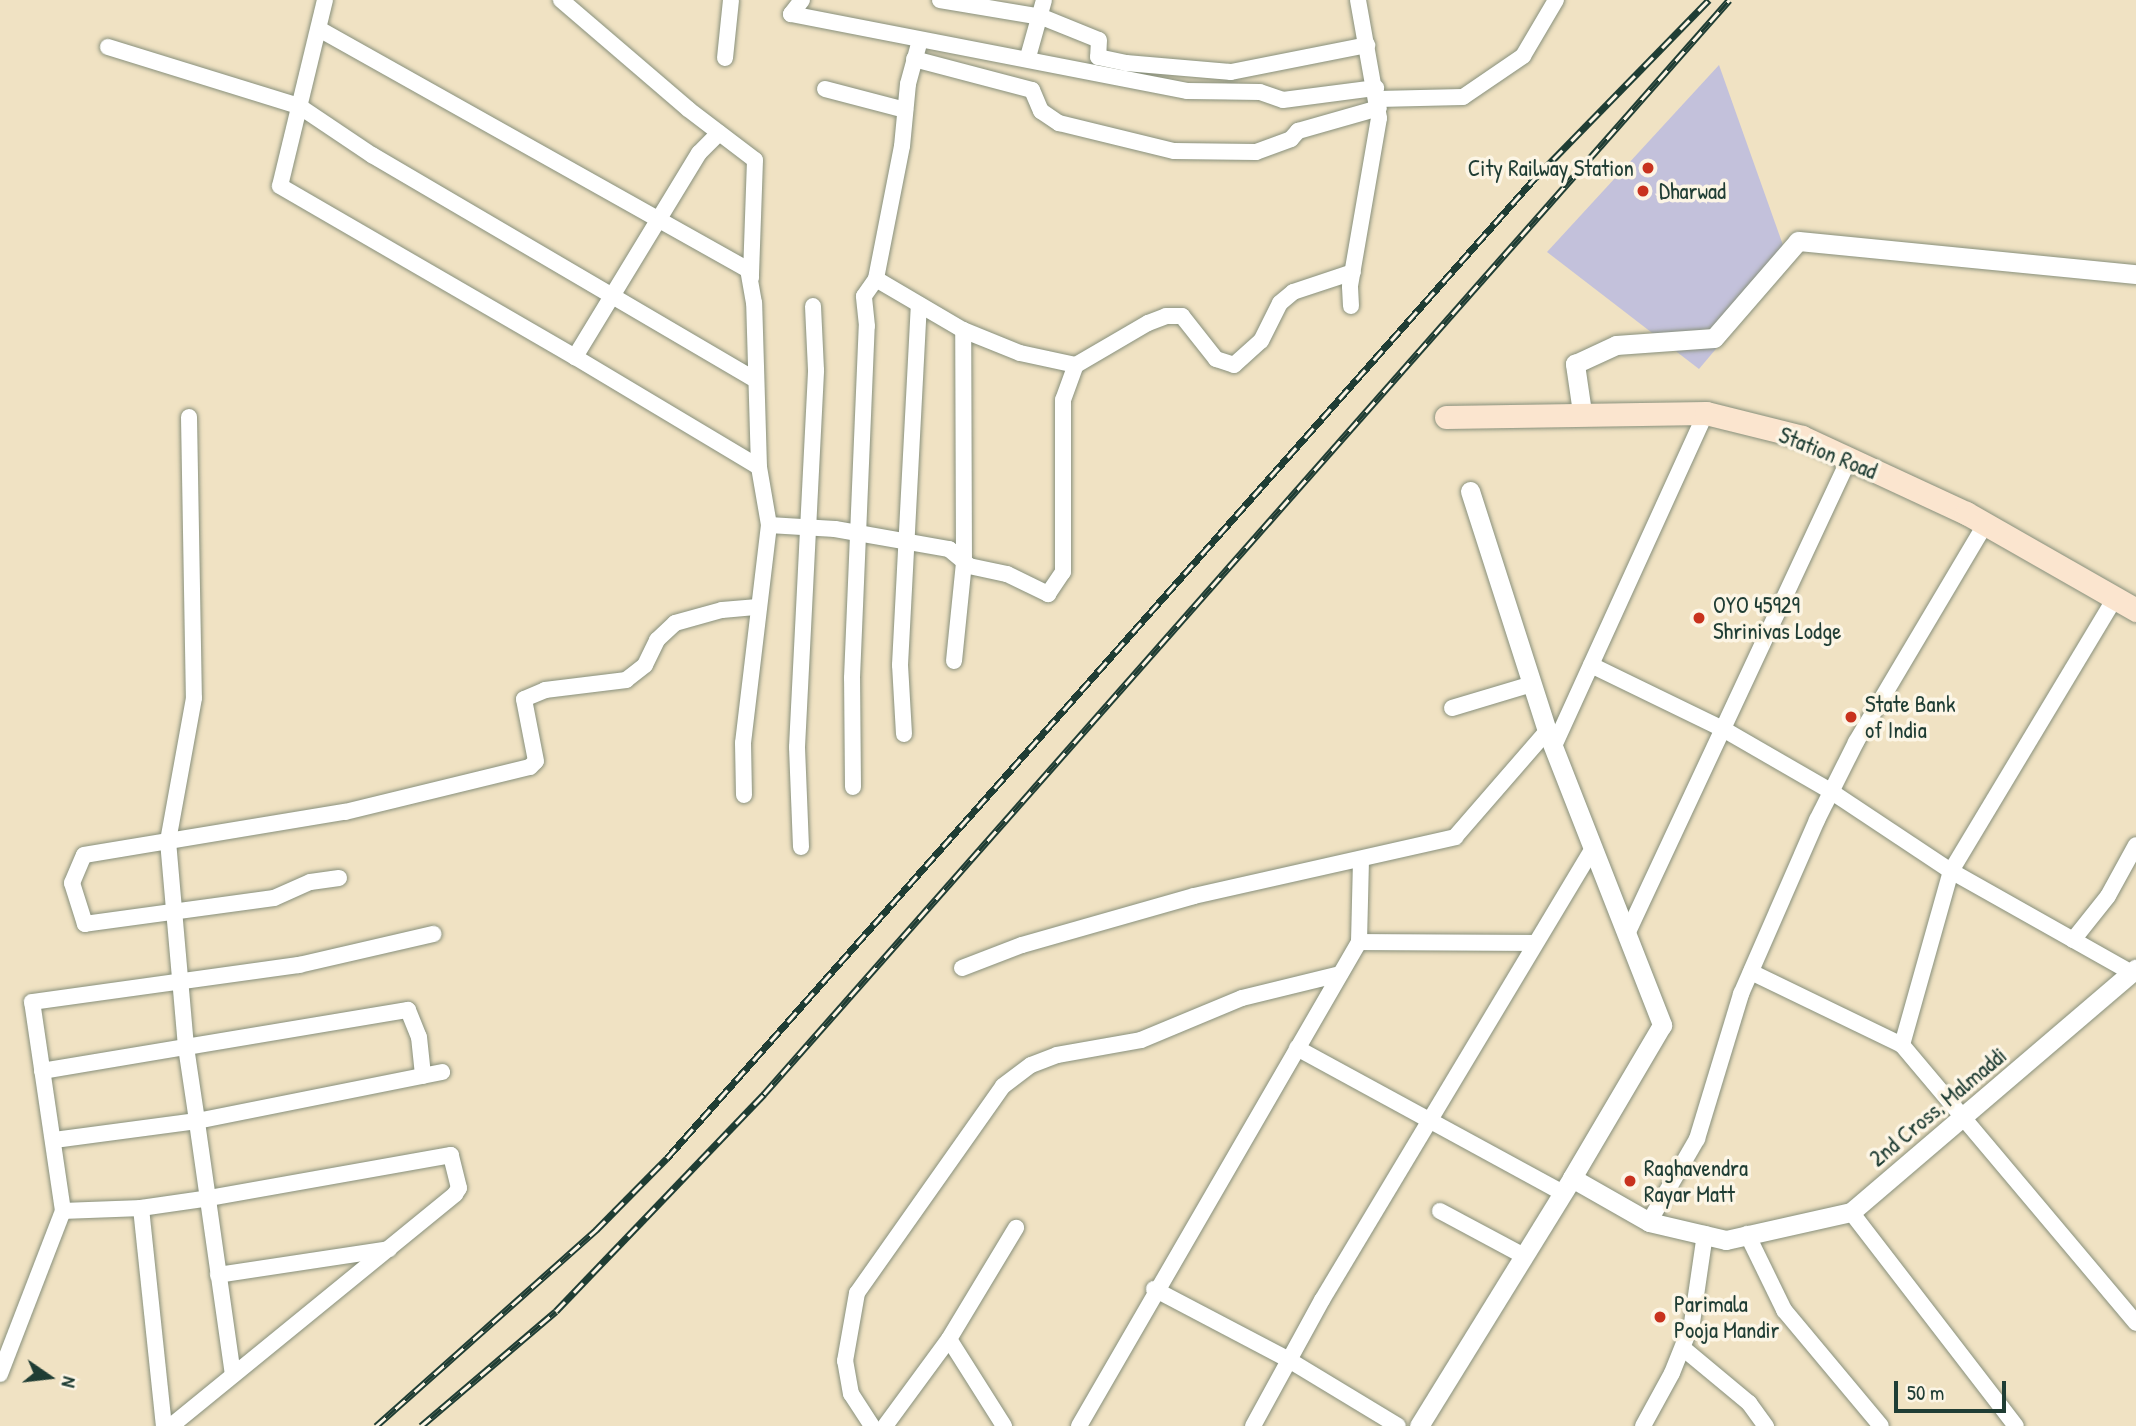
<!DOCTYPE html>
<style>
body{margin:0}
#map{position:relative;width:2136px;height:1426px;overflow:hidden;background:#f0e2c3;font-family:"Patrick Hand",sans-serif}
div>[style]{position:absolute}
.industrial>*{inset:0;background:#c3c1db}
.roads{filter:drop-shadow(0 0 2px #88907c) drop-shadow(0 0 2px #88907c)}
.minor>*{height:16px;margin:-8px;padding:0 8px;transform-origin:8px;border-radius:8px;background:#fff}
.tertiary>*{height:19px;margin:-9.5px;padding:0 9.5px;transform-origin:9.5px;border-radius:9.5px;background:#fff}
.secondary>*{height:23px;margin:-11.5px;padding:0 11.5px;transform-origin:11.5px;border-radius:11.5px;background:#fbe5cf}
.rail>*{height:7px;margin-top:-3.5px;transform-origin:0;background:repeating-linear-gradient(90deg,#fcf5e5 0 13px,#1f3d34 0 26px);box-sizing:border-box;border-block:2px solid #1f3d34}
.dots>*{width:19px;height:19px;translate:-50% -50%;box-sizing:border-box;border:4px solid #fcf5e5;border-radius:50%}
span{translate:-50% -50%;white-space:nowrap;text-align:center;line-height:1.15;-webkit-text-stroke:7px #fcf5e5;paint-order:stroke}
.poi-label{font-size:23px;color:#1f3d34}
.right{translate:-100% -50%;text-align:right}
.left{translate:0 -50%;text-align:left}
.street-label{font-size:23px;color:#1f3d34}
.north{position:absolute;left:14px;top:1342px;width:70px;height:70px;-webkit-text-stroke:5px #fcf5e5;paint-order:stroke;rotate:104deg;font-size:19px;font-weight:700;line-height:28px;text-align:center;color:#1f3d34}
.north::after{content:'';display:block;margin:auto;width:24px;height:32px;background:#1f3d34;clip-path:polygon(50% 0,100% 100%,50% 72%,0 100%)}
.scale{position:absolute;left:1894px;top:1381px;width:112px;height:32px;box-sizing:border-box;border:4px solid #1f3d34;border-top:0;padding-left:9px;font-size:21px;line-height:24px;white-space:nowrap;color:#1f3d34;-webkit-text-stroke:5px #fcf5e5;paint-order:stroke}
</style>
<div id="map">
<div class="industrial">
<i style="clip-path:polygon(1719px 65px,1789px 262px,1699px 369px,1547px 252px)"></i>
</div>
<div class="roads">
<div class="minor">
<i style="left:325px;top:0;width:191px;rotate:103.6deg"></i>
<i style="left:280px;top:186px;width:341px;rotate:30.1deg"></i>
<i style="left:561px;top:0;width:167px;rotate:40.6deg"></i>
<i style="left:688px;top:109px;width:84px;rotate:37.3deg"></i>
<i style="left:755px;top:160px;width:117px;rotate:92deg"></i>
<i style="left:802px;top:0;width:18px;rotate:128deg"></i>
<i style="left:791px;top:14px;width:403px;rotate:11deg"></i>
<i style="left:1187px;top:91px;width:73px;rotate:0.8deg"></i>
<i style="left:1260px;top:92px;width:24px;rotate:19deg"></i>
<i style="left:1283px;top:100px;width:94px;rotate:-7.4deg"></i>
<i style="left:940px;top:0;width:103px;rotate:9.5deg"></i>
<i style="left:1042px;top:17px;width:61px;rotate:22deg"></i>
<i style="left:1099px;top:40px;width:17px;rotate:93deg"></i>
<i style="left:1098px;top:57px;width:29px;rotate:12deg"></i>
<i style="left:1126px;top:63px;width:105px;rotate:4.9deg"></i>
<i style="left:1231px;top:72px;width:139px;rotate:-11.2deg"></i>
<i style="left:319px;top:29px;width:492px;rotate:29.3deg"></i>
<i style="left:920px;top:40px;width:46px;rotate:105.3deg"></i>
<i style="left:908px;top:84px;width:62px;rotate:95.5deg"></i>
<i style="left:902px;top:146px;width:136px;rotate:101.1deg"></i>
<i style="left:876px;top:279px;width:101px;rotate:30.4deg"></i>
<i style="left:963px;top:330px;width:61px;rotate:22deg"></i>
<i style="left:1020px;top:353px;width:57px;rotate:12.1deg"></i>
<i style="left:1076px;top:365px;width:83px;rotate:-30.3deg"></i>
<i style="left:1148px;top:323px;width:19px;rotate:-21deg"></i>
<i style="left:1166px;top:316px;width:16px"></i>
<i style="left:1182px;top:316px;width:55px;rotate:51.7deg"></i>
<i style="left:1216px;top:359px;width:19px;rotate:18deg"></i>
<i style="left:1234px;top:365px;width:36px;rotate:-42deg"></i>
<i style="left:1261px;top:341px;width:42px;rotate:-63.4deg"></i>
<i style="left:1280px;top:303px;width:17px;rotate:-40deg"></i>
<i style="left:1293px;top:292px;width:63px;rotate:-18.4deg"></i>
<i style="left:108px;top:47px;width:200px;rotate:17.2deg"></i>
<i style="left:299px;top:106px;width:88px;rotate:33.9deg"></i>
<i style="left:372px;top:155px;width:444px;rotate:30.4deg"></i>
<i style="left:1028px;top:57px;width:59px;rotate:-74.3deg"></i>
<i style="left:725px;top:58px;width:58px;rotate:-84.1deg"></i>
<i style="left:914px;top:59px;width:122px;rotate:14.7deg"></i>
<i style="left:1032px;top:90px;width:23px;rotate:67deg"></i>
<i style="left:1041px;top:111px;width:22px;rotate:34deg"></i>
<i style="left:1059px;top:123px;width:118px;rotate:13.7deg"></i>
<i style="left:1174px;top:151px;width:82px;rotate:0.7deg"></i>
<i style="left:1256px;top:152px;width:37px;rotate:-20deg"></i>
<i style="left:1291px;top:139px;width:11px;rotate:-49deg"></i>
<i style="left:1298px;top:131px;width:84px;rotate:-15.9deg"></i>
<i style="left:825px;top:89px;width:83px;rotate:14.7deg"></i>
<i style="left:1378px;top:99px;width:85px;rotate:-1.3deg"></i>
<i style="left:1463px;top:97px;width:73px;rotate:-34.3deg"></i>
<i style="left:1523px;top:56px;width:65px;rotate:-59.5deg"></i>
<i style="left:719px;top:133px;width:28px;rotate:135deg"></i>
<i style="left:699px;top:153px;width:239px;rotate:121.3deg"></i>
<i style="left:575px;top:357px;width:214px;rotate:30.9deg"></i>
<i style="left:1351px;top:306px;width:20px;rotate:-93deg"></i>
<i style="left:1350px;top:286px;width:170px;rotate:-80.2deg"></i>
<i style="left:1379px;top:118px;width:120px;rotate:-100.1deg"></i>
<i style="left:189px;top:417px;width:281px;rotate:89deg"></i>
<i style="left:194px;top:698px;width:145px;rotate:100.3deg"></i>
<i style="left:168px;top:841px;width:207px;rotate:85deg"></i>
<i style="left:186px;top:1047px;width:225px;rotate:-9.5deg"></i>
<i style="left:408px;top:1010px;width:29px;rotate:68deg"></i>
<i style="left:419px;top:1037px;width:39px;rotate:84deg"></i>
<i style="left:769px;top:525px;width:66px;rotate:3.5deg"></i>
<i style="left:835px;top:529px;width:116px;rotate:10deg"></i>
<i style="left:949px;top:549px;width:26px;rotate:40deg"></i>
<i style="left:969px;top:566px;width:39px;rotate:12deg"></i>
<i style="left:1007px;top:574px;width:46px;rotate:26deg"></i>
<i style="left:1048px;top:594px;width:27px;rotate:-56deg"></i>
<i style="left:1063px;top:572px;width:172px;rotate:-90deg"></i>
<i style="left:1063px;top:400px;width:37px;rotate:-70deg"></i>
<i style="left:954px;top:661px;width:100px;rotate:-84.2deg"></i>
<i style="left:964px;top:562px;width:232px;rotate:-90.2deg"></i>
<i style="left:1591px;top:665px;width:147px;rotate:25.9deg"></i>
<i style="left:1723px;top:729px;width:126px;rotate:30deg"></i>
<i style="left:1832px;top:792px;width:143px;rotate:33.6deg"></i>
<i style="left:1951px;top:871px;width:208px;rotate:29.4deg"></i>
<i style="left:1452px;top:708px;width:84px;rotate:-16.7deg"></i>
<i style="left:904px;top:734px;width:69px;rotate:-93.3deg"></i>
<i style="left:900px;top:665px;width:361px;rotate:-87deg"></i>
<i style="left:1554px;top:746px;width:366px;rotate:-65.5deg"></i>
<i style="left:853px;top:787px;width:109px;rotate:-90.5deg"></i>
<i style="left:852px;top:678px;width:352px;rotate:-87.6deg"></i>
<i style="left:867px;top:326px;width:30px;rotate:-96deg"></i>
<i style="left:864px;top:296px;width:21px;rotate:-55deg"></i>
<i style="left:744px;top:795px;width:52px;rotate:-91.1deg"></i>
<i style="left:743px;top:743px;width:220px;rotate:-83.2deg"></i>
<i style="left:769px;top:525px;width:59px;rotate:-99.8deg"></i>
<i style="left:759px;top:467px;width:164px;rotate:-91.7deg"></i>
<i style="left:754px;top:303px;width:34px;rotate:-100deg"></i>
<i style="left:748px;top:270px;width:8px;rotate:67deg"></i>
<i style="left:801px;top:847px;width:100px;rotate:-92.3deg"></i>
<i style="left:797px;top:747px;width:377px;rotate:-87.1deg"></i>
<i style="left:816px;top:370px;width:64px;rotate:-92.7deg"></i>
<i style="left:339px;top:878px;width:29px;rotate:172deg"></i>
<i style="left:310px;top:882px;width:39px;rotate:156deg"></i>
<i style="left:274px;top:898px;width:191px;rotate:172.2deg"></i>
<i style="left:85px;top:924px;width:43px;rotate:-107.6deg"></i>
<i style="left:72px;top:883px;width:30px;rotate:-67deg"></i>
<i style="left:84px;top:855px;width:265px;rotate:-9.4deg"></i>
<i style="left:345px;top:812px;width:190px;rotate:-13.7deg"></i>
<i style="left:530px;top:767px;width:8px;rotate:-45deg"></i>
<i style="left:536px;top:761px;width:63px;rotate:-101deg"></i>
<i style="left:524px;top:699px;width:23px;rotate:-23deg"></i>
<i style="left:545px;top:690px;width:82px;rotate:-7deg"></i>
<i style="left:626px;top:680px;width:24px;rotate:-38deg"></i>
<i style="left:645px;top:665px;width:28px;rotate:-64deg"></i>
<i style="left:657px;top:640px;width:25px;rotate:-43deg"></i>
<i style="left:675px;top:623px;width:49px;rotate:-15.5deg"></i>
<i style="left:722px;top:610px;width:36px;rotate:-5deg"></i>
<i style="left:1627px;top:934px;width:524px;rotate:-64.95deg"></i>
<i style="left:2073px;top:940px;width:56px;rotate:-51.5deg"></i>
<i style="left:2108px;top:896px;width:58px;rotate:-61.2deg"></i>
<i style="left:1359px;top:942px;width:175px;rotate:0.3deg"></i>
<i style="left:962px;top:968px;width:64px;rotate:-21deg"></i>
<i style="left:1022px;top:945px;width:179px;rotate:-15.9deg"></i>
<i style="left:1194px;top:896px;width:268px;rotate:-12.7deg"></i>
<i style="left:1455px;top:837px;width:140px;rotate:-49deg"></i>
<i style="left:1751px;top:972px;width:168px;rotate:25.8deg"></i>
<i style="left:1902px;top:1045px;width:363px;rotate:49.9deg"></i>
<i style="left:1902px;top:1045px;width:181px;rotate:-74.3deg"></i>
<i style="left:1951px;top:871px;width:318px;rotate:-59deg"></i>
<i style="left:1297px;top:1048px;width:303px;rotate:28.6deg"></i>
<i style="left:42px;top:1071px;width:146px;rotate:-9.5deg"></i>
<i style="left:186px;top:1047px;width:75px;rotate:81.5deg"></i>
<i style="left:197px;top:1121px;width:144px;rotate:172.4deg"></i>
<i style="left:141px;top:1208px;width:219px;rotate:84deg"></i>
<i style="left:1440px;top:1211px;width:95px;rotate:28.2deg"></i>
<i style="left:1851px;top:1212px;width:270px;rotate:52.4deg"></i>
<i style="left:1649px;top:1222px;width:96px;rotate:-60deg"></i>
<i style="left:1697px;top:1139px;width:152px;rotate:-73.1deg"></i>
<i style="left:1741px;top:994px;width:190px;rotate:-66.4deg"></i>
<i style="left:1817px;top:820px;width:87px;rotate:-63.4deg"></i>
<i style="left:1856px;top:742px;width:252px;rotate:-59.3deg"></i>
<i style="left:1747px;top:1234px;width:85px;rotate:64deg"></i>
<i style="left:1784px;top:1310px;width:151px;rotate:50.1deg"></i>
<i style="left:218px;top:1275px;width:173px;rotate:-8.6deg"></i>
<i style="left:1154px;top:1289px;width:153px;rotate:27.7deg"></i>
<i style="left:1289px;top:1360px;width:127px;rotate:31.2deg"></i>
<i style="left:949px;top:1339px;width:103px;rotate:57.7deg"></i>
<i style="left:1684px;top:1349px;width:85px;rotate:39.7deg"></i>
<i style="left:1749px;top:1403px;width:29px;rotate:54deg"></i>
<i style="left:0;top:1374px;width:175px;rotate:-68.9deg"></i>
<i style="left:233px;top:1375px;width:257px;rotate:-98.1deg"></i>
<i style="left:197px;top:1121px;width:250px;rotate:-11.3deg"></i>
<i style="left:171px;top:1426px;width:367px;rotate:-39.2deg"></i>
<i style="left:455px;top:1194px;width:7px;rotate:-56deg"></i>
<i style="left:459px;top:1188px;width:34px;rotate:-104deg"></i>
<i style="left:451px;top:1155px;width:245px;rotate:169.9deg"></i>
<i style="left:210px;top:1198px;width:70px;rotate:171.8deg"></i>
<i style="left:141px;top:1208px;width:78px;rotate:177.8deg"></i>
<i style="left:63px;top:1211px;width:211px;rotate:-98.4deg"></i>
<i style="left:32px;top:1002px;width:270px;rotate:-7.9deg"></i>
<i style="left:299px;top:965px;width:138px;rotate:-13deg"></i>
<i style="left:872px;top:1426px;width:38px;rotate:-123deg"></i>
<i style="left:851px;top:1394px;width:34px;rotate:-100deg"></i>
<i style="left:845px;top:1361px;width:69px;rotate:-80deg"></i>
<i style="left:857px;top:1293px;width:253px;rotate:-54.8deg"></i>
<i style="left:1003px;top:1086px;width:35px;rotate:-37deg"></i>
<i style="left:1031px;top:1065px;width:28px;rotate:-21deg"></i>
<i style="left:1057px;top:1055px;width:85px;rotate:-10.1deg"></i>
<i style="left:1141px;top:1040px;width:109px;rotate:-22.6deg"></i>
<i style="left:1242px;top:998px;width:101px;rotate:-13.8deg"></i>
<i style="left:885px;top:1426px;width:108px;rotate:-53.7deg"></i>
<i style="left:949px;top:1339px;width:130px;rotate:-58.9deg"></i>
<i style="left:1079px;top:1426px;width:559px;rotate:-59.95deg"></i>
<i style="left:1359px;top:942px;width:82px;rotate:-88.6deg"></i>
<i style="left:1253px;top:1426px;width:144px;rotate:-61.3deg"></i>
<i style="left:1322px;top:1300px;width:527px;rotate:-59.05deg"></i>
<i style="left:1643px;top:1426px;width:60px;rotate:-61.3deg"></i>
<i style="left:1672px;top:1373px;width:54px;rotate:-68.2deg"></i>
<i style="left:1692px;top:1323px;width:90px;rotate:-81.7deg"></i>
</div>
<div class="tertiary">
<i style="left:1582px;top:412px;width:49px;rotate:-98.3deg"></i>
<i style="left:1575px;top:364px;width:45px;rotate:-24.9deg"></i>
<i style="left:1616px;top:345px;width:98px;rotate:-4.1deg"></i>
<i style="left:1714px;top:338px;width:128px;rotate:-49.1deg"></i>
<i style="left:1798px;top:241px;width:340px;rotate:5.6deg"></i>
<i style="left:1470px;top:491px;width:252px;rotate:72.2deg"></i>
<i style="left:1547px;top:731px;width:316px;rotate:68.6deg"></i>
<i style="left:1662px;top:1025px;width:178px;rotate:120.5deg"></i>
<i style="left:1419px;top:1426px;width:291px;rotate:-58.3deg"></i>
<i style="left:1572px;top:1178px;width:89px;rotate:29.7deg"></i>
<i style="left:1649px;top:1222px;width:79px;rotate:13.2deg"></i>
<i style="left:1726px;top:1240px;width:128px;rotate:-12.6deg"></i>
<i style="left:1851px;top:1212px;width:375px;rotate:-40.5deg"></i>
</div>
<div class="secondary">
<i style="left:1446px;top:417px;width:260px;rotate:-0.9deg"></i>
<i style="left:1706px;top:413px;width:99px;rotate:14deg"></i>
<i style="left:1802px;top:437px;width:181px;rotate:24.9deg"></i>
<i style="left:1966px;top:513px;width:196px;rotate:29.7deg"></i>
</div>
</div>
<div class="rail">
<i style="left:376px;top:1426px;width:295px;rotate:-41.7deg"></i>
<i style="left:596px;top:1230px;width:101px;rotate:-45.4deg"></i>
<i style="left:667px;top:1158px;width:1309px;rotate:-48.47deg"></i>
<i style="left:1535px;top:178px;width:249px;rotate:-45.7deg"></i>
<i style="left:421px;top:1426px;width:177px;rotate:-40.4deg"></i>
<i style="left:556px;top:1311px;width:301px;rotate:-46.2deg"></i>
<i style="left:764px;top:1094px;width:1459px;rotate:-48.58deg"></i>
</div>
<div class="dots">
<i style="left:1648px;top:168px;background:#c8321e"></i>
<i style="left:1643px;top:191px;background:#c8321e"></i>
<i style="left:1699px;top:618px;background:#c8321e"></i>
<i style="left:1851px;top:717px;background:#c8321e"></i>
<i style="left:1630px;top:1181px;background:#c8321e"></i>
<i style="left:1660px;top:1317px;background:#c8321e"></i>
</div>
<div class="poi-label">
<span class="right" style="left:1634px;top:168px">City Railway Station</span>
<span class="left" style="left:1659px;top:191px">Dharwad</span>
<span class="left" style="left:1713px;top:618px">OYO 45929<br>Shrinivas Lodge</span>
<span class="left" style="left:1865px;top:717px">State Bank<br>of India</span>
<span class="left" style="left:1644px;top:1181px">Raghavendra<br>Rayar Matt</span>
<span class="left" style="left:1674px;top:1317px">Parimala<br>Pooja Mandir</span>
</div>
<div class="street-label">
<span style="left:1828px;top:453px;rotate:22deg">Station Road</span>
<span style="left:1938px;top:1107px;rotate:-40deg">2nd Cross, Malmaddi</span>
</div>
<div class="north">N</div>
<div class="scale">50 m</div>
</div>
